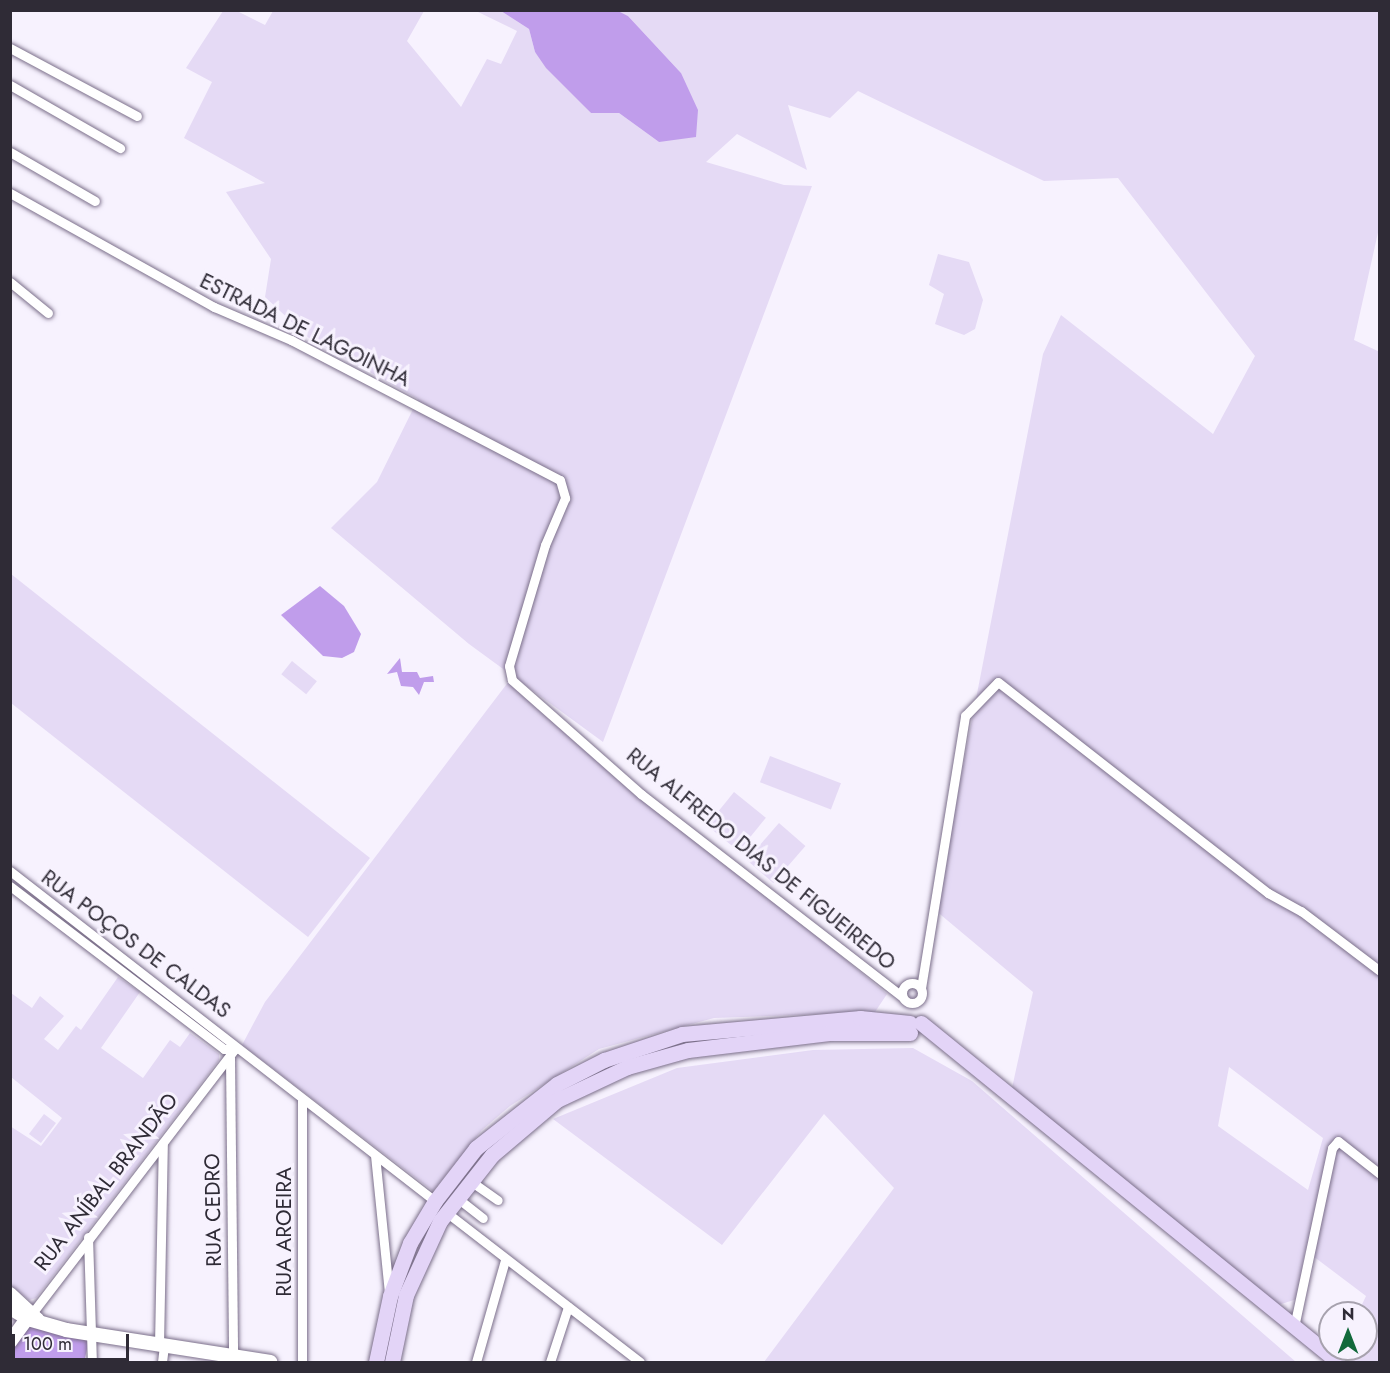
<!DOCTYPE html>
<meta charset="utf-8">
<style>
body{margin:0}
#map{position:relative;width:1390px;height:1373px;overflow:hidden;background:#f7f2fe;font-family:Jost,sans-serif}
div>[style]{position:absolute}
.green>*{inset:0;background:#e5daf5;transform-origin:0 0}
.water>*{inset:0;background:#c09deb}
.roads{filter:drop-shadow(0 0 2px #7b6f8a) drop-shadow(0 0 2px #7b6f8a)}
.street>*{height:9px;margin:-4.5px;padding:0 4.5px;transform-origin:4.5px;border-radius:4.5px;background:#fff}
.street>.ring{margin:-4.5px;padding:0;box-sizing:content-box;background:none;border:9px solid #fff;border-radius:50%}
.secondary>*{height:14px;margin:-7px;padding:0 7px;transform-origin:7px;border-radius:7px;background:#fff}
.primary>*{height:15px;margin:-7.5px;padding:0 7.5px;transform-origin:7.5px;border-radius:7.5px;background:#e3d4f7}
span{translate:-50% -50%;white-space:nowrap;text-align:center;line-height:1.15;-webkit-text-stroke:6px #f7f2fe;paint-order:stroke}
.street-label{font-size:21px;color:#2f2b36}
.frame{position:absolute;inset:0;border:12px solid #2f2b36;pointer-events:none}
.north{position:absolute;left:1318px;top:1301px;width:60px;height:60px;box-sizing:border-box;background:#f7f2fe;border:2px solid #a7a2ae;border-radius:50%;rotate:0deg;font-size:16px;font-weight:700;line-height:24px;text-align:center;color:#2f2b36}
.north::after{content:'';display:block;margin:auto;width:21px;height:27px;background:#12693b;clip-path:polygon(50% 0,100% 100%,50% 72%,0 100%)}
.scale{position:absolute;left:12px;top:1334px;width:117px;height:27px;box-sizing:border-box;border:3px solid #2f2b36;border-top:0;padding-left:8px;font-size:18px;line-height:21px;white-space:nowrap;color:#2f2b36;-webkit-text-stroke:4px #f7f2fe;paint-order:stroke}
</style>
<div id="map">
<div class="green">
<i style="clip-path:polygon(evenodd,223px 11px,237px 11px,265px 25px,273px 11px,424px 11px,407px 41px,461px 107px,487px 59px,501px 64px,517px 31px,476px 11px,501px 11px,529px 29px,535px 52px,591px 113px,619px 113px,659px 142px,681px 73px,628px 16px,617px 11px,1379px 11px,1379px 228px,1354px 340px,1380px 352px,1379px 1362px,1353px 1362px,1341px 1353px,1343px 1349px,1366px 1349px,1366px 1313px,1358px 1313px,1366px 1296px,1305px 1250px,1297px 1299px,1278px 1305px,1012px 1088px,1033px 992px,935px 910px,1043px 354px,1061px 315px,1213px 434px,1255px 356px,1118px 178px,1044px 181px,858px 91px,830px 118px,788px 105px,807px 170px,737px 134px,706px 162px,784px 185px,812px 186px,603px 742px,469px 644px,331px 528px,377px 482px,418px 399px,309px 338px,265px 297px,271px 259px,226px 192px,265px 183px,184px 138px,212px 82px,186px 68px,223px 11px,1229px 1067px,1323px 1138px,1308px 1190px,1218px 1126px,1229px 1067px)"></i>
<i style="clip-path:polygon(938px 254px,969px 262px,983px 300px,975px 329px,964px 335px,935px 324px,944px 294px,929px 285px)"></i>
<i style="clip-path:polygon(11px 574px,370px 858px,308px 937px,11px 703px)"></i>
<i style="left:292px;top:661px;width:32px;height:17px;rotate:39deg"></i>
<i style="clip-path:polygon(509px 681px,887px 994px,875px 1012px,714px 1018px,599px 1049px,510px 1106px,482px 1130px,433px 1191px,242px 1045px,265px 1002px)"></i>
<i style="left:770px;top:756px;width:76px;height:28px;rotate:21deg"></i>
<i style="left:734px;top:792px;width:41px;height:43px;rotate:39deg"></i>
<i style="left:779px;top:823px;width:35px;height:49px;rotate:41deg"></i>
<i style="clip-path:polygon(118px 977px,140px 992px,101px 1048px,143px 1078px,170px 1040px,180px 1047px,190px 1033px,219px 1054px,219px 1060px,36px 1298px,29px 1300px,11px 1286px,10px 1126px,41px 1146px,62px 1118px,11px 1077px,11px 993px,32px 1008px,40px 996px,64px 1016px,44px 1039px,58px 1050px,76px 1026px,81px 1030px)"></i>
<i style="clip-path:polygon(913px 1048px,972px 1081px,1296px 1362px,764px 1362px,894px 1188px,824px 1114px,722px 1245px,553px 1119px,677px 1068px,813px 1050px)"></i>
<i style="left:44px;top:1114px;width:15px;height:25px;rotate:37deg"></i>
</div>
<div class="water">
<i style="clip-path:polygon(616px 10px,628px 16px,681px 73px,698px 110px,696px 137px,659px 142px,619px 113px,591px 113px,546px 68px,535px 52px,529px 29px,501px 11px)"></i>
<i style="clip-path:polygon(320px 586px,344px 606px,361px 634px,354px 652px,342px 658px,323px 656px,281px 615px)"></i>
<i style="clip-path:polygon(400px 658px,402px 672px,417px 672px,420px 678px,433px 676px,434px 682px,424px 682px,419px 695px,413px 687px,401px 686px,397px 672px,387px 674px)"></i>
<i style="clip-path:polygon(28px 1326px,90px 1336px,84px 1362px,11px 1362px,11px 1350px)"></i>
</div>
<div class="roads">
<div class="street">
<i style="left:10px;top:48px;width:144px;rotate:28.2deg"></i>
<i style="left:10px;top:85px;width:127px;rotate:29.8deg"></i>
<i style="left:10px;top:152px;width:98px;rotate:30deg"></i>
<i style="left:10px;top:193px;width:234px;rotate:29.2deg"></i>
<i style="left:214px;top:307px;width:84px;rotate:23.2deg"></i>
<i style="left:291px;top:340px;width:303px;rotate:27.5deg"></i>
<i style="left:560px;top:480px;width:19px;rotate:74deg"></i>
<i style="left:565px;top:498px;width:51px;rotate:113.1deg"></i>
<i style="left:545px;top:545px;width:126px;rotate:106.6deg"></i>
<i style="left:509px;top:666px;width:14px;rotate:78deg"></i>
<i style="left:512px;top:680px;width:172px;rotate:41.5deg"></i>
<i style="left:641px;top:794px;width:331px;rotate:37.8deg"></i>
<i style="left:10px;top:282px;width:49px;rotate:39.2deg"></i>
<i style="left:10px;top:871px;width:538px;rotate:37.83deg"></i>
<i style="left:10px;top:886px;width:269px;rotate:37.3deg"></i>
<i style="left:224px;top:1049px;width:11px"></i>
<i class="ring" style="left:902px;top:983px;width:11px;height:11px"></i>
<i style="left:921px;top:988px;width:276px;rotate:-80.8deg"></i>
<i style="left:965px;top:716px;width:47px;rotate:-45.9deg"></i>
<i style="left:998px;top:682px;width:343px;rotate:38deg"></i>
<i style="left:1268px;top:893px;width:38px;rotate:29deg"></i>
<i style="left:1301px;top:911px;width:99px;rotate:37.2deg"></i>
<i style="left:230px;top:1058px;width:302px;rotate:89.4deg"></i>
<i style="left:375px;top:1155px;width:139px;rotate:84.2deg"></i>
<i style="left:469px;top:1180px;width:35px;rotate:35deg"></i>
<i style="left:456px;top:1197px;width:34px;rotate:38deg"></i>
<i style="left:446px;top:1212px;width:245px;rotate:37.7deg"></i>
<i style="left:88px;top:1237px;width:125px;rotate:88.2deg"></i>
<i style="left:33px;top:1312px;width:332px;rotate:-52.5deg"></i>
<i style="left:1294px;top:1327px;width:183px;rotate:-78deg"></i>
<i style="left:1332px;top:1148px;width:9px;rotate:-49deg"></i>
<i style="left:1338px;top:1141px;width:53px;rotate:38.2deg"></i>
<i style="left:159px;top:1345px;width:202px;rotate:-88.9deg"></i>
<i style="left:162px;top:1362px;width:17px;rotate:-83deg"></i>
<i style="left:302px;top:1362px;width:261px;rotate:-90deg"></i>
<i style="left:476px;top:1362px;width:106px;rotate:-74.1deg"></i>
<i style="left:550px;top:1362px;width:58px;rotate:-71.9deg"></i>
</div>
<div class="secondary">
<i style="left:10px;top:1294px;width:38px;rotate:43deg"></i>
<i style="left:10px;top:1308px;width:21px;rotate:31deg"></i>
<i style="left:28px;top:1319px;width:40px;rotate:16deg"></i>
<i style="left:66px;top:1330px;width:207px;rotate:8.9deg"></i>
<i style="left:10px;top:1342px;width:36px;rotate:-54deg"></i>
</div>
<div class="primary">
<i style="left:921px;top:1023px;width:537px;rotate:39.11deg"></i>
<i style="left:376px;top:1362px;width:67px;rotate:-78deg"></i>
<i style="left:390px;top:1296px;width:57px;rotate:-69.3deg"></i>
<i style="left:410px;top:1243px;width:49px;rotate:-59.2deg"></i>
<i style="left:435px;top:1201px;width:67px;rotate:-52.3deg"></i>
<i style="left:476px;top:1148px;width:103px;rotate:-38.3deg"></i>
<i style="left:557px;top:1084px;width:53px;rotate:-27.1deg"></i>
<i style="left:604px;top:1060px;width:82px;rotate:-18.4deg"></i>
<i style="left:682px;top:1034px;width:179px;rotate:-5.1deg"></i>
<i style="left:860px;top:1018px;width:50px;rotate:5.7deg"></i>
<i style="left:392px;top:1362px;width:68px;rotate:-78.2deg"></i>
<i style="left:406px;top:1295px;width:81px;rotate:-65.3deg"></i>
<i style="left:440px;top:1221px;width:84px;rotate:-51.8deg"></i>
<i style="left:492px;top:1155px;width:85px;rotate:-40.2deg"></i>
<i style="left:557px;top:1100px;width:77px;rotate:-25.2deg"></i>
<i style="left:627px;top:1067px;width:63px;rotate:-15.6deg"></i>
<i style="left:688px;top:1050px;width:142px;rotate:-6.9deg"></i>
<i style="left:829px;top:1033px;width:81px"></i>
</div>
</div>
<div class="street-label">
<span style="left:305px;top:330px;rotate:26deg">ESTRADA DE LAGOINHA</span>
<span style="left:761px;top:859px;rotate:39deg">RUA ALFREDO DIAS DE FIGUEIREDO</span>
<span style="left:136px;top:944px;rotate:37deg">RUA POÇOS DE CALDAS</span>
<span style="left:106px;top:1182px;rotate:-52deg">RUA ANÍBAL BRANDÃO</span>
<span style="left:213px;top:1210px;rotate:-91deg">RUA CEDRO</span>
<span style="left:284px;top:1232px;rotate:-90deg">RUA AROEIRA</span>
</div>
<div class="frame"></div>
<div class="north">N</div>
<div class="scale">100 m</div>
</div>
